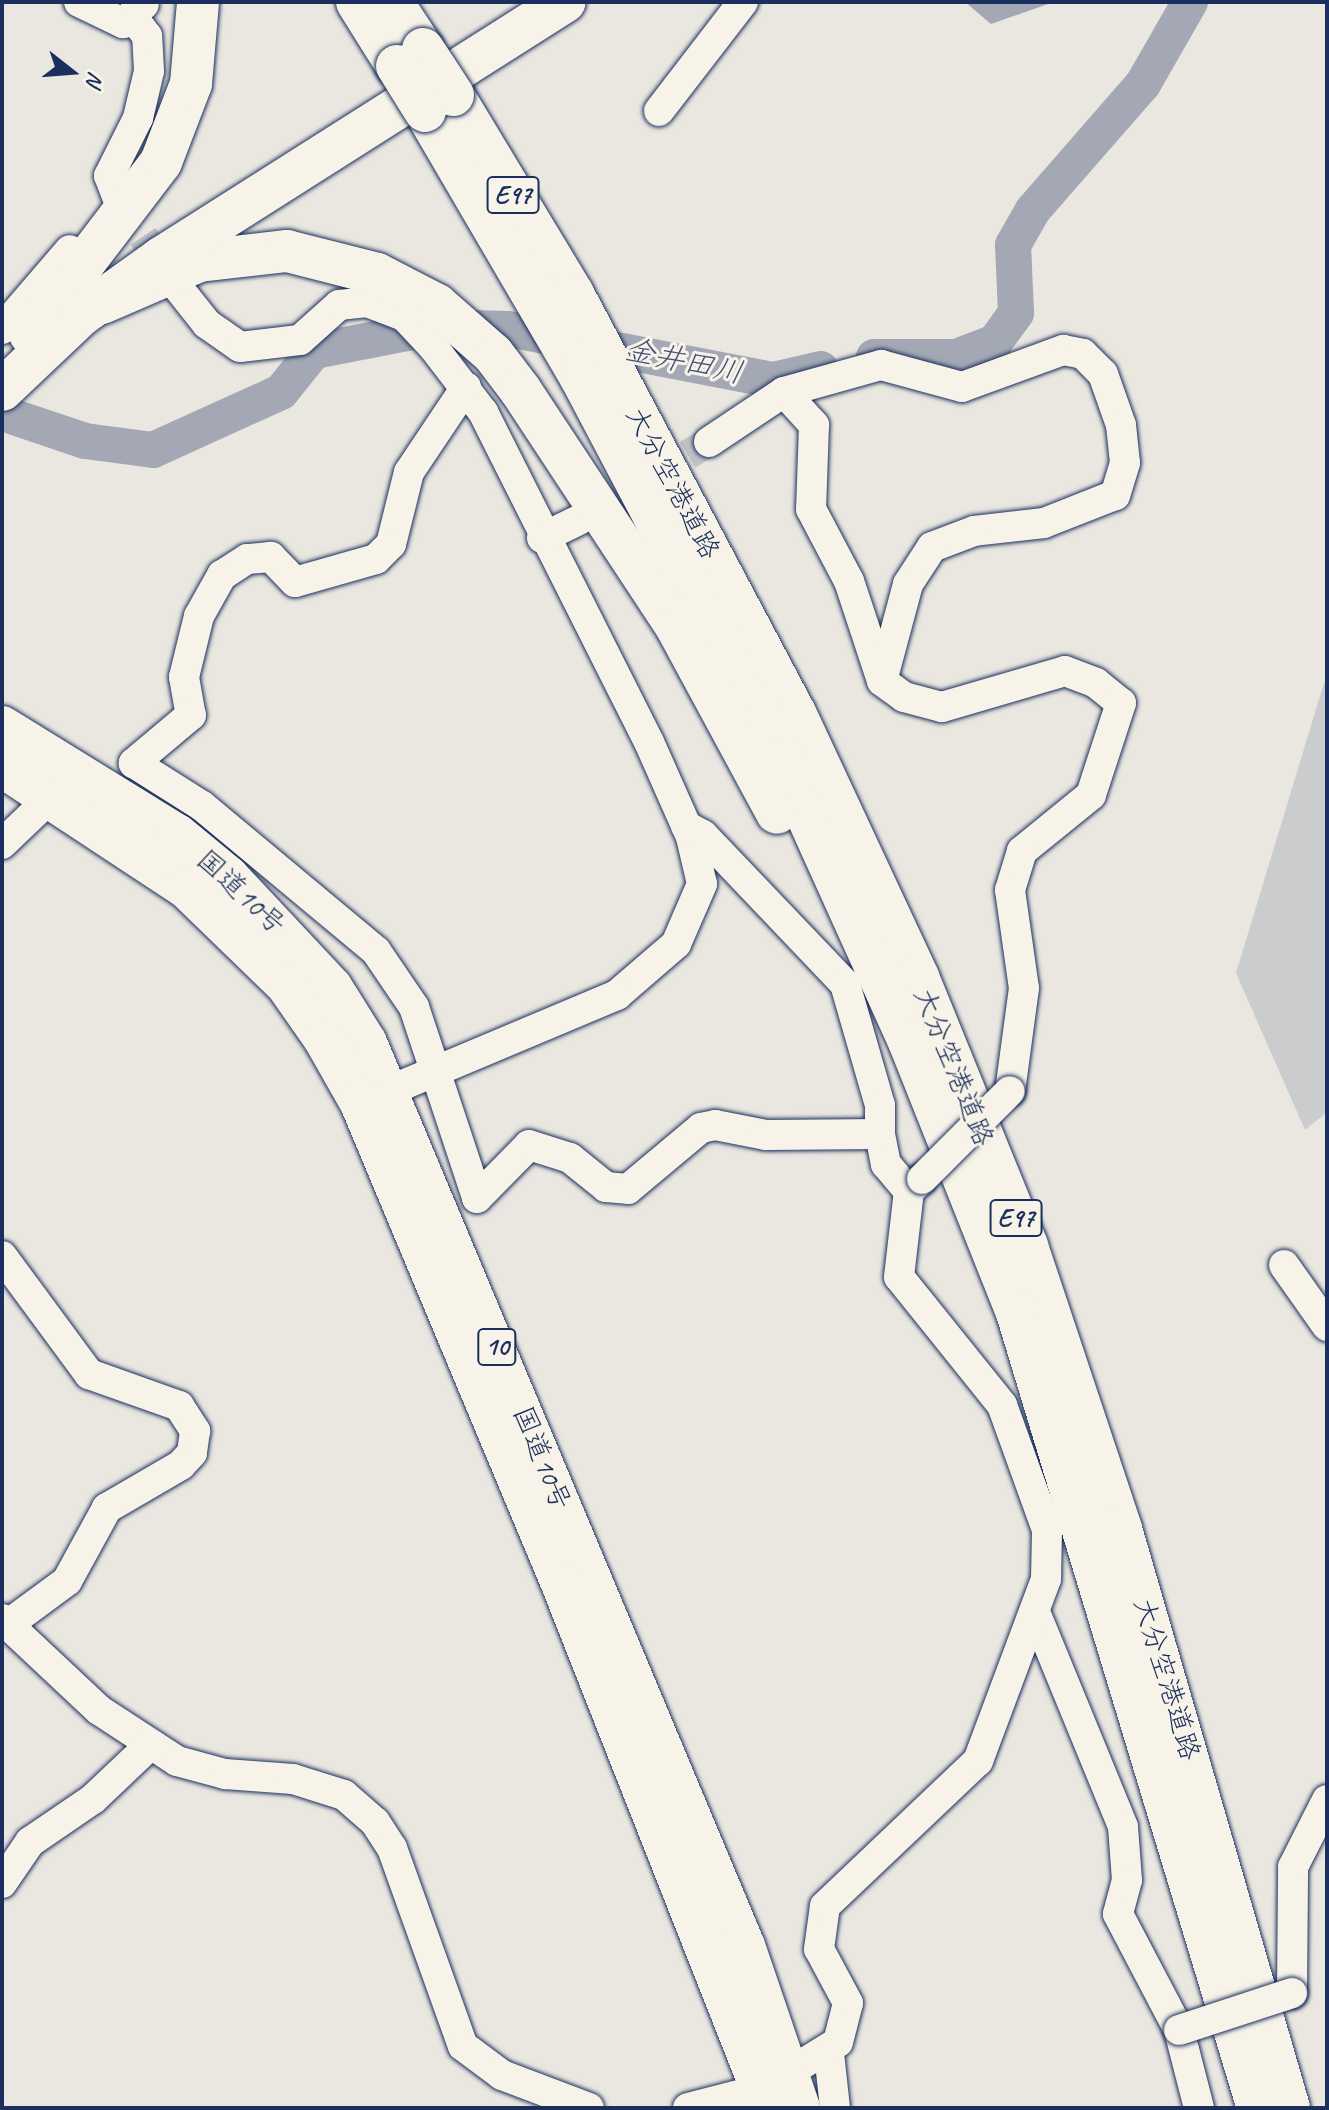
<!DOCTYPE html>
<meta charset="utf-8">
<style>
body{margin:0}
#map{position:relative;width:1329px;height:2110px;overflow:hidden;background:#eae7e0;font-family:Caveat,"Klee One",sans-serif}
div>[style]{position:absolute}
.green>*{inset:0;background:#cbcccd}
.water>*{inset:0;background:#a3a8b4}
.river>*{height:36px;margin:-18px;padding:0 18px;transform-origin:18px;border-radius:18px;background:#a3a8b4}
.minor-tunnel>*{height:30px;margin-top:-15px;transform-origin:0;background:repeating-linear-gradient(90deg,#c1c2c6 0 30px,transparent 0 45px)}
.roads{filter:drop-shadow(0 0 2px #1b2f5e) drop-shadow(0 0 2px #1b2f5e)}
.minor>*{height:30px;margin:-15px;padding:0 15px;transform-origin:15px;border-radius:15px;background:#f7f3e8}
.highway>*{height:42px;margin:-21px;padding:0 21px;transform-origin:21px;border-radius:21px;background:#f7f3e8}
.bridges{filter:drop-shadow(0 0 2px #1b2f5e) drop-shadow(0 0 2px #1b2f5e)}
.minor-bridge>*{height:30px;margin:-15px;padding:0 15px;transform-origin:15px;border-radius:15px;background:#f7f3e8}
.highway-bridge>*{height:42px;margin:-21px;padding:0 21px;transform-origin:21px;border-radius:21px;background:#f7f3e8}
span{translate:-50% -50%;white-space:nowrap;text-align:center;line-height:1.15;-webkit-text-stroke:6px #f7f3e8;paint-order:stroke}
.shield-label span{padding:2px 6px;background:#f7f3e8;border:2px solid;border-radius:6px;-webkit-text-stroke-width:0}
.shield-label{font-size:26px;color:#1b2f5e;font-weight:700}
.street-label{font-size:28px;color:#1b2f5e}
.water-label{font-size:30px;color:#445378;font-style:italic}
.frame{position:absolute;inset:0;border:4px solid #1b2f5e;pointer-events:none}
.north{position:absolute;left:32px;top:32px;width:80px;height:80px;-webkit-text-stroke:6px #f7f3e8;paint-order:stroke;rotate:107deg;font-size:22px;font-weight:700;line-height:32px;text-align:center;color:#1b2f5e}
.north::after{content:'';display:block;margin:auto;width:28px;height:36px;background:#1b2f5e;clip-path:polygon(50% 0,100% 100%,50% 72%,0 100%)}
</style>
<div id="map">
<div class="green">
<i style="clip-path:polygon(1327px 673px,1327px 1112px,1305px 1130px,1236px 973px)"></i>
</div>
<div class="water">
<i style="clip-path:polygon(965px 2px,1054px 2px,991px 24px)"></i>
</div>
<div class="river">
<i style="left:874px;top:357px;width:82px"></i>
<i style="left:956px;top:357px;width:42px;rotate:-21deg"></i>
<i style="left:995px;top:342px;width:36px;rotate:-54deg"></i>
<i style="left:1016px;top:313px;width:68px;rotate:-92.5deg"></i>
<i style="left:1013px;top:245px;width:40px;rotate:-60.3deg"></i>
<i style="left:1033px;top:210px;width:167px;rotate:-48.9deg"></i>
<i style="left:1143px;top:84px;width:95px;rotate:-60.2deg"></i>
<i style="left:2px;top:413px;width:88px;rotate:18.6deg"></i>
<i style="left:85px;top:441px;width:69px;rotate:7.5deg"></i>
<i style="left:153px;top:450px;width:141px;rotate:-24.4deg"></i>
<i style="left:281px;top:392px;width:53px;rotate:-51.2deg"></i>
<i style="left:314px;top:351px;width:126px;rotate:-11deg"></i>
<i style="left:438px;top:327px;width:70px;rotate:1.6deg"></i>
<i style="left:508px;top:329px;width:270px;rotate:10.9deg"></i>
<i style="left:773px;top:380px;width:49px;rotate:-12.9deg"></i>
</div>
<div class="minor-tunnel">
<i style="left:118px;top:199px;width:92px;rotate:56.1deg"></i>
<i style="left:649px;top:478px;width:70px;rotate:-31deg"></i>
</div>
<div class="roads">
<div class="minor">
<i style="left:79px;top:2px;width:49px;rotate:25.5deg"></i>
<i style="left:123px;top:23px;width:28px;rotate:-42deg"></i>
<i style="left:659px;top:111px;width:138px;rotate:-52.4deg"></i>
<i style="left:118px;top:199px;width:25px;rotate:-111deg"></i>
<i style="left:109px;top:176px;width:65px;rotate:-63.4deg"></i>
<i style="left:138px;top:118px;width:48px;rotate:-76.8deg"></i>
<i style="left:149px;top:71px;width:35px;rotate:-93deg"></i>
<i style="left:147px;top:36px;width:21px;rotate:-127deg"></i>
<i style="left:172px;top:280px;width:56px;rotate:51.5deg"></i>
<i style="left:207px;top:324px;width:40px;rotate:34.9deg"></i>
<i style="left:240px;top:347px;width:60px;rotate:-6.7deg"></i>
<i style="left:300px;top:340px;width:52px;rotate:-41.9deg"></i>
<i style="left:339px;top:305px;width:28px;rotate:-6deg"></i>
<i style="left:367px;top:302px;width:40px;rotate:21deg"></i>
<i style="left:404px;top:316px;width:44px;rotate:46.8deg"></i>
<i style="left:434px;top:348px;width:81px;rotate:52.6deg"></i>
<i style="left:483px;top:412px;width:369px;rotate:63.3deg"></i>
<i style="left:649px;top:742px;width:104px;rotate:66.1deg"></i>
<i style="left:691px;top:837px;width:48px;rotate:76.8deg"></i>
<i style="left:702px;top:884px;width:65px;rotate:113.4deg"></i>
<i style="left:676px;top:944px;width:78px;rotate:139.2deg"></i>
<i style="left:617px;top:995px;width:268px;rotate:157.2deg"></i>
<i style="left:2px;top:329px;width:104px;rotate:-49.3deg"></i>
<i style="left:466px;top:387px;width:102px;rotate:123.8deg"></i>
<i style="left:409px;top:472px;width:74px;rotate:104deg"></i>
<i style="left:391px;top:544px;width:21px;rotate:135deg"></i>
<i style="left:376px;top:559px;width:84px;rotate:164.1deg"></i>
<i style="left:295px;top:582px;width:35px;rotate:-134deg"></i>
<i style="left:271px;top:557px;width:24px;rotate:175deg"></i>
<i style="left:247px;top:559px;width:30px;rotate:147deg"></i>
<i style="left:222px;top:575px;width:47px;rotate:119.3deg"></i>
<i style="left:199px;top:616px;width:63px;rotate:103.8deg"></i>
<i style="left:184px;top:677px;width:39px;rotate:80deg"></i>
<i style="left:191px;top:715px;width:75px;rotate:139.9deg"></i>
<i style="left:134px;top:763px;width:80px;rotate:32.3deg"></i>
<i style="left:202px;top:806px;width:226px;rotate:39.8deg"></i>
<i style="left:376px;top:951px;width:68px;rotate:55.8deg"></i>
<i style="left:414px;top:1007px;width:201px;rotate:71.7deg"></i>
<i style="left:477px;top:1198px;width:74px;rotate:-45.5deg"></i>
<i style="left:529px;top:1145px;width:43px;rotate:17.6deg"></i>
<i style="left:570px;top:1158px;width:46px;rotate:38.9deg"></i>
<i style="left:606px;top:1187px;width:22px;rotate:5deg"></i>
<i style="left:628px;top:1189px;width:95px;rotate:-39.9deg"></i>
<i style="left:701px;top:1128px;width:14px;rotate:-12deg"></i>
<i style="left:715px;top:1125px;width:52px;rotate:11.1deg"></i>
<i style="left:766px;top:1135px;width:114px;rotate:-0.5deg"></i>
<i style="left:880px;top:1134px;width:31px;rotate:79deg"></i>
<i style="left:886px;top:1164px;width:35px;rotate:50deg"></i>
<i style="left:784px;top:392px;width:45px;rotate:47.7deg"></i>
<i style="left:814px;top:425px;width:84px;rotate:92deg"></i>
<i style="left:811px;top:509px;width:81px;rotate:62.2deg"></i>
<i style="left:849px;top:581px;width:105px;rotate:71.7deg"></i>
<i style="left:882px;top:681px;width:27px;rotate:36deg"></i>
<i style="left:904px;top:697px;width:39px;rotate:15deg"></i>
<i style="left:942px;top:707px;width:128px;rotate:-16.3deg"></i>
<i style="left:1065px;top:671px;width:33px;rotate:21deg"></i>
<i style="left:1096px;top:683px;width:32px;rotate:39deg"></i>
<i style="left:1121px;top:703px;width:97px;rotate:108.1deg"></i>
<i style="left:1091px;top:795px;width:89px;rotate:140.9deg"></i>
<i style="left:1022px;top:851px;width:41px;rotate:107.1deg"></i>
<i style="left:1010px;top:890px;width:99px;rotate:81.9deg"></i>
<i style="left:1024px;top:988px;width:104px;rotate:97.7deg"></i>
<i style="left:709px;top:442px;width:90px;rotate:-33.7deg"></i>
<i style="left:784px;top:392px;width:101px;rotate:-15.6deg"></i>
<i style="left:881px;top:365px;width:84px;rotate:15.2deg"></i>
<i style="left:962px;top:387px;width:108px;rotate:-20.1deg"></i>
<i style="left:1063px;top:350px;width:20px;rotate:11deg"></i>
<i style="left:1083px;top:354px;width:28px;rotate:45deg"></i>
<i style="left:1103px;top:374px;width:54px;rotate:70.6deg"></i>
<i style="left:1121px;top:425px;width:38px;rotate:84deg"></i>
<i style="left:1125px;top:463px;width:34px;rotate:107deg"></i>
<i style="left:1115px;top:495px;width:76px;rotate:158.5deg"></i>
<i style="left:1044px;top:523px;width:70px;rotate:173.5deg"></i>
<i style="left:974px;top:531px;width:45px;rotate:159.1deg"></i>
<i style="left:932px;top:547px;width:44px;rotate:123deg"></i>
<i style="left:908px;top:584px;width:100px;rotate:105deg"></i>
<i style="left:542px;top:538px;width:41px;rotate:-25.9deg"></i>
<i style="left:686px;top:826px;width:19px;rotate:28deg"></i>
<i style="left:703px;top:835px;width:206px;rotate:46.4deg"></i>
<i style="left:845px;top:984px;width:126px;rotate:73.9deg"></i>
<i style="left:880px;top:1105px;width:29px;rotate:90deg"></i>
<i style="left:2px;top:844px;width:66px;rotate:-43.8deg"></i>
<i style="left:2px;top:1256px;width:147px;rotate:53.6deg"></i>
<i style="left:89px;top:1374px;width:96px;rotate:19.6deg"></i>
<i style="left:179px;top:1406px;width:30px;rotate:57deg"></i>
<i style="left:195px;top:1431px;width:22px;rotate:98deg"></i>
<i style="left:192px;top:1453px;width:16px;rotate:133deg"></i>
<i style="left:181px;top:1465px;width:86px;rotate:149.8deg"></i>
<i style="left:107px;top:1508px;width:83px;rotate:118.7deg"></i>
<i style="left:67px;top:1581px;width:71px;rotate:143.6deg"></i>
<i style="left:1284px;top:1265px;width:75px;rotate:54.8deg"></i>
<i style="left:1035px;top:1612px;width:232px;rotate:67.7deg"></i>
<i style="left:1123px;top:1827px;width:53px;rotate:85.7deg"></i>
<i style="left:1127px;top:1880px;width:35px;rotate:105deg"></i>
<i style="left:1118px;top:1914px;width:131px;rotate:62.3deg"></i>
<i style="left:1179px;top:2030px;width:81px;rotate:75.6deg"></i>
<i style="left:2px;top:1619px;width:133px;rotate:43.2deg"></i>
<i style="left:99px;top:1710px;width:93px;rotate:33.2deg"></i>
<i style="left:177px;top:1761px;width:50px;rotate:15.2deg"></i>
<i style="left:225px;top:1774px;width:68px;rotate:4.2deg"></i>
<i style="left:293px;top:1779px;width:53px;rotate:17.4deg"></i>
<i style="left:344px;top:1795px;width:41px;rotate:41.1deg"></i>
<i style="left:375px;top:1822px;width:31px;rotate:57deg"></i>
<i style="left:392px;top:1848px;width:210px;rotate:70.3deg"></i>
<i style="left:463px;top:2046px;width:49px;rotate:36.6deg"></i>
<i style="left:502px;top:2075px;width:93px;rotate:20.8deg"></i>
<i style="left:2px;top:1883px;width:50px;rotate:-55.7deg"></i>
<i style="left:30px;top:1842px;width:76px;rotate:-34.3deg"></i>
<i style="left:93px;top:1799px;width:79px;rotate:-43.5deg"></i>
<i style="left:1292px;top:1993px;width:126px;rotate:-89.5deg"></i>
<i style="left:1293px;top:1867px;width:75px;rotate:-63.1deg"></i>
<i style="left:829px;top:2053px;width:55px;rotate:83.8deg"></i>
<i style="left:688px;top:2108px;width:76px;rotate:-14.4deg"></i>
<i style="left:762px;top:2089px;width:89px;rotate:-31.7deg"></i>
<i style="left:838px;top:2042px;width:40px;rotate:-75.6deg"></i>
<i style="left:848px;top:2003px;width:61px;rotate:-118.2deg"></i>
<i style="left:819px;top:1949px;width:43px;rotate:-82.1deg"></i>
<i style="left:825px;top:1906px;width:211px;rotate:-43.5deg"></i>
<i style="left:978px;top:1761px;width:194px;rotate:-69.5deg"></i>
<i style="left:1046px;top:1579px;width:49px;rotate:-88.8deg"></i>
<i style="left:1047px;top:1530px;width:133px;rotate:-109.8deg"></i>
<i style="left:1002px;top:1405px;width:164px;rotate:-128.8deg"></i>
<i style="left:899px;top:1277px;width:87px;rotate:-83.4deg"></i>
<i style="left:909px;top:1191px;width:18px;rotate:-43deg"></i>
</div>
<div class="highway">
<i style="left:357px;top:2px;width:75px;rotate:58deg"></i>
<i style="left:392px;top:2px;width:56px;rotate:56.6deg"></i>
<i style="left:453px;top:95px;width:232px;rotate:58.9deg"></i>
<i style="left:573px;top:294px;width:474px;rotate:62.1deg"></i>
<i style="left:795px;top:713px;width:291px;rotate:65deg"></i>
<i style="left:918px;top:977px;width:290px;rotate:67.9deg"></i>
<i style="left:1027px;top:1246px;width:298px;rotate:71.6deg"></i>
<i style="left:1121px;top:1529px;width:603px;rotate:73.82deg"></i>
<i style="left:425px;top:111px;width:307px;rotate:59.7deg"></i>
<i style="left:580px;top:376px;width:432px;rotate:62.2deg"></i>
<i style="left:781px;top:758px;width:314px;rotate:65.7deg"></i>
<i style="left:910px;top:1044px;width:293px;rotate:68.3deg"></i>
<i style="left:1018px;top:1316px;width:828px;rotate:73.14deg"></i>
<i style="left:102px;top:303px;width:106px;rotate:-23.4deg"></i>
<i style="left:199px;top:261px;width:89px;rotate:-6.5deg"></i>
<i style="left:287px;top:251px;width:93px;rotate:14.3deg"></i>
<i style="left:377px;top:274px;width:68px;rotate:27.3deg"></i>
<i style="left:437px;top:305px;width:74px;rotate:41.2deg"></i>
<i style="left:493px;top:354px;width:46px;rotate:52.9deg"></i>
<i style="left:521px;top:391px;width:284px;rotate:56.6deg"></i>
<i style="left:677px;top:628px;width:210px;rotate:61.6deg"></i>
<i style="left:30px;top:334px;width:216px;rotate:-52.7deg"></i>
<i style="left:161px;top:162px;width:84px;rotate:-69deg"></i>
<i style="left:191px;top:84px;width:82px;rotate:-85.1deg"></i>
<i style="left:2px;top:390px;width:108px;rotate:-43.5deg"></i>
<i style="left:80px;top:316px;width:100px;rotate:-35.6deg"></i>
<i style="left:161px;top:258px;width:478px;rotate:-32.4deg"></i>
<i style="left:2px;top:727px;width:206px;rotate:31.7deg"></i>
<i style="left:177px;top:835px;width:66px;rotate:39.5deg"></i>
<i style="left:228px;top:877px;width:151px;rotate:46.9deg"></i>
<i style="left:331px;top:987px;width:66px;rotate:58deg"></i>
<i style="left:366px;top:1043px;width:979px;rotate:67.29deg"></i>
<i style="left:744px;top:1946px;width:171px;rotate:71.2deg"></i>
<i style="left:2px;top:766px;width:222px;rotate:33.4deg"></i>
<i style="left:187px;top:888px;width:139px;rotate:44.1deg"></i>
<i style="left:287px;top:985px;width:65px;rotate:55.1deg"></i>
<i style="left:324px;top:1038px;width:75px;rotate:60.4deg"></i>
<i style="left:361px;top:1103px;width:524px;rotate:67.3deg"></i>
<i style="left:563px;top:1586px;width:561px;rotate:68.46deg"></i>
</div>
</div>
<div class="bridges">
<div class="minor-bridge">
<i style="left:922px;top:1179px;width:124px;rotate:-45deg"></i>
<i style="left:1179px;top:2030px;width:119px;rotate:-18.1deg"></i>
</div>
<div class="highway-bridge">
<i style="left:423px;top:49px;width:55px;rotate:56.9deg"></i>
<i style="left:397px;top:66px;width:53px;rotate:58.1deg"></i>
</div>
</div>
<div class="shield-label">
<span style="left:513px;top:195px">E97</span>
<span style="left:1016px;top:1218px">E97</span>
<span style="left:497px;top:1347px">10</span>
</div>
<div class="street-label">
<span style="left:673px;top:483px;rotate:62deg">大分空港道路</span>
<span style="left:241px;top:892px;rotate:43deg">国道10号</span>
<span style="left:954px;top:1067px;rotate:68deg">大分空港道路</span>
<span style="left:542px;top:1458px;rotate:68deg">国道10号</span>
<span style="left:1167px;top:1679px;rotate:73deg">大分空港道路</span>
</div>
<div class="water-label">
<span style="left:684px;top:361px;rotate:12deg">金井田川</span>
</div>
<div class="frame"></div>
<div class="north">N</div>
</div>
